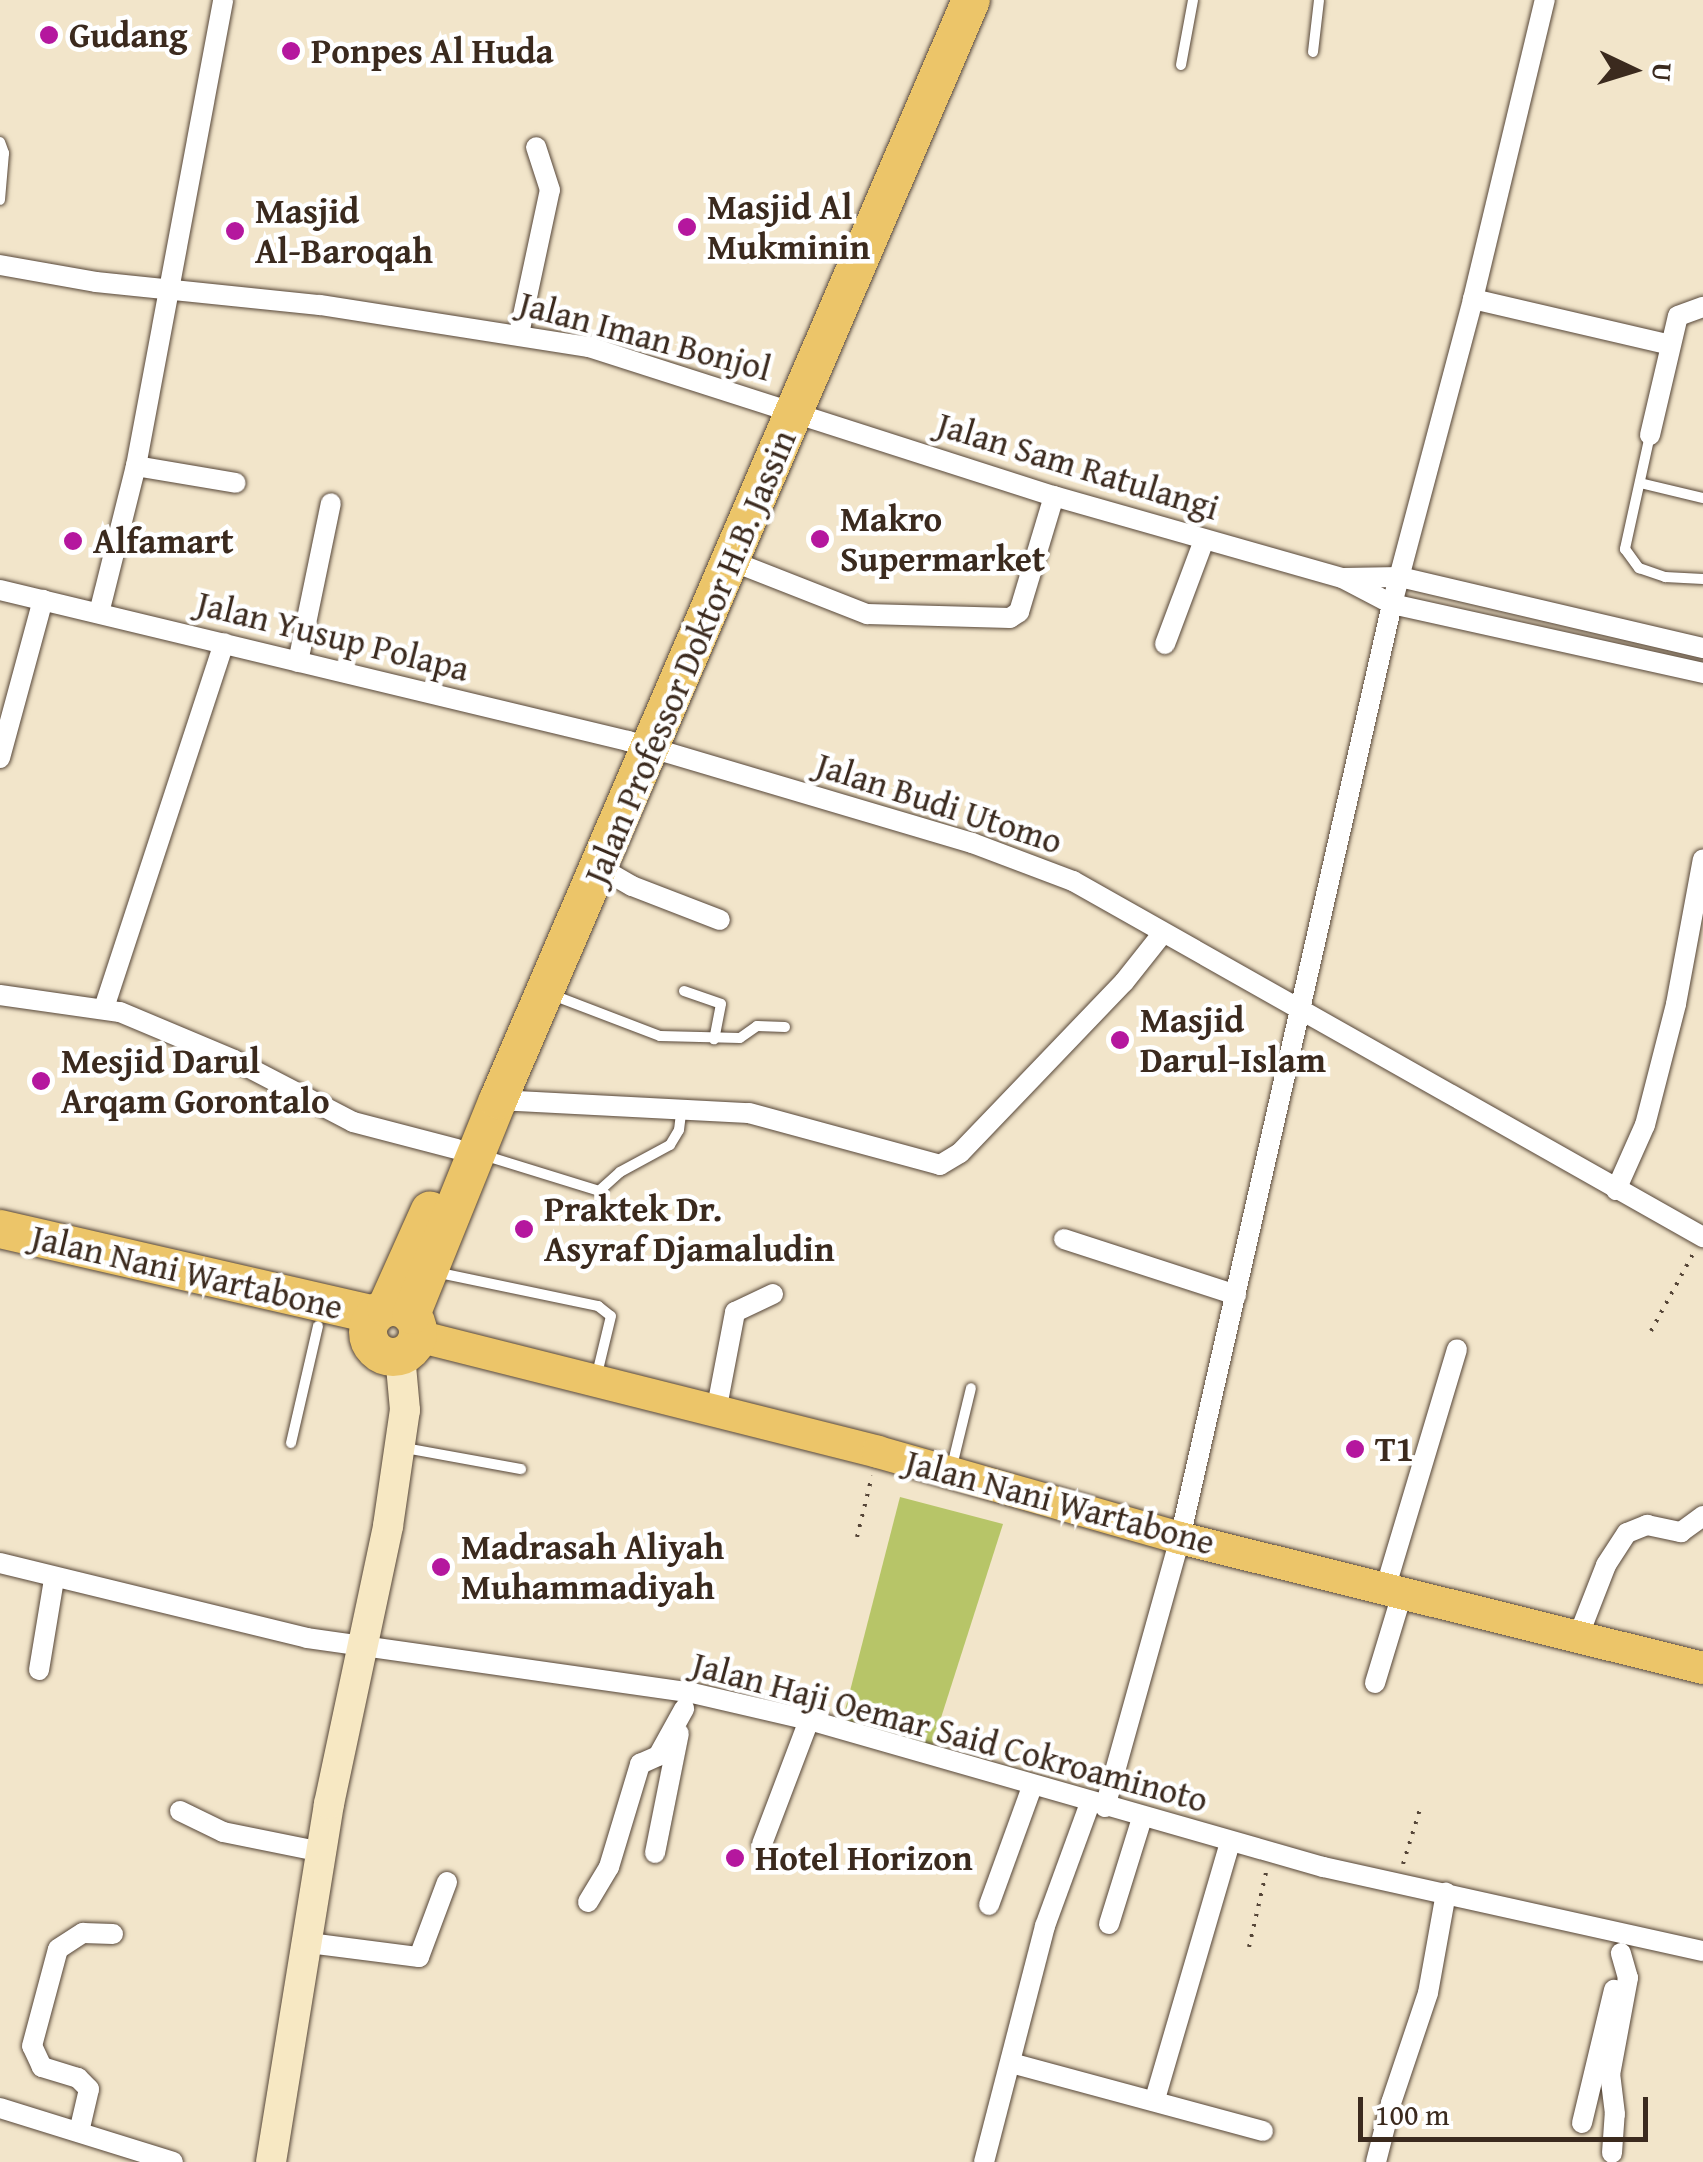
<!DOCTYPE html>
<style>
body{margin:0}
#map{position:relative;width:1703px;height:2162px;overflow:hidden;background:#f2e5ca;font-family:"Gentium Book Plus",serif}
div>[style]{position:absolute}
.green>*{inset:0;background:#b7c568}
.path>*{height:4px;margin-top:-2px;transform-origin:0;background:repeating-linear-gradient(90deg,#564638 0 2.5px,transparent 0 10.5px)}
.roads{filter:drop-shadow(0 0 2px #564638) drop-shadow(0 0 2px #564638)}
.lane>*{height:10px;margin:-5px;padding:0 5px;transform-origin:5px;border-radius:5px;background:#fff}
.street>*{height:20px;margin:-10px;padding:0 10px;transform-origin:10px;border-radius:10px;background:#fff}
.secondary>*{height:30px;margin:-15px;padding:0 15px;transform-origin:15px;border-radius:15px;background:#f7e8c3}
.primary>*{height:32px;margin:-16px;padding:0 16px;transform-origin:16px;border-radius:16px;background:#ecc569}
.highway>*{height:38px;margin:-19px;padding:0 19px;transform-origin:19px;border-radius:19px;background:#ecc569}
.highway>.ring{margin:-19px;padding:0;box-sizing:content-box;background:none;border:38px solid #ecc569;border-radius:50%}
.dots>*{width:28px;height:28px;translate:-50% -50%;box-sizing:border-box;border:5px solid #fff;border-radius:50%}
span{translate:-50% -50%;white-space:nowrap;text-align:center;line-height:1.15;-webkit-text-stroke:9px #fff;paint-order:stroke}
.poi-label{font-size:35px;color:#3b2a1e;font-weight:700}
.left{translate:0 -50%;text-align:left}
.street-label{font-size:35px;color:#3b2a1e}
.north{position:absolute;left:1583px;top:20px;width:100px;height:100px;-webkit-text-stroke:8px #fff;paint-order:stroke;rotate:94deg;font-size:28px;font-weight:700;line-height:40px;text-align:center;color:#3b2a1e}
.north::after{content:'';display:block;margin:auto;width:35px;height:45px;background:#3b2a1e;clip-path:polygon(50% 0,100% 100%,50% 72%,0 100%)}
.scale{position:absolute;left:1358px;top:2097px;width:290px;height:45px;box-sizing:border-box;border:5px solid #3b2a1e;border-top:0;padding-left:12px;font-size:30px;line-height:35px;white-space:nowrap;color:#3b2a1e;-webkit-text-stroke:8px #fff;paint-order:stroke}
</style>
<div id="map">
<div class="green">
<i style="clip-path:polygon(900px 1497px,1003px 1524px,931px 1749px,842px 1722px)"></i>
</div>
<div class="path">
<i style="left:1651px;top:1331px;width:88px;rotate:-61.4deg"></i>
<i style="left:857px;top:1537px;width:63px;rotate:-76.2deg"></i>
<i style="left:1403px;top:1864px;width:58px;rotate:-72.8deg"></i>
<i style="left:1249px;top:1947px;width:76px;rotate:-77.1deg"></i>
</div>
<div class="roads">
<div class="lane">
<i style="left:1313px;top:52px;width:52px;rotate:-83.4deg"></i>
<i style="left:1181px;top:65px;width:66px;rotate:-79.5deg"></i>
<i style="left:0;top:142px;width:12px;rotate:70deg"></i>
<i style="left:4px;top:153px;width:47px;rotate:94.9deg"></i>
<i style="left:1650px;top:435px;width:117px;rotate:102.4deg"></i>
<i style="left:1625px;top:549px;width:24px;rotate:54deg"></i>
<i style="left:1639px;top:568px;width:28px;rotate:19deg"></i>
<i style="left:1665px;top:577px;width:38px;rotate:3deg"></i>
<i style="left:1640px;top:483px;width:65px;rotate:13.4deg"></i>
<i style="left:684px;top:991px;width:39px;rotate:19deg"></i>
<i style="left:721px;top:1004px;width:36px;rotate:101deg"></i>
<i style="left:550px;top:994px;width:118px;rotate:20.9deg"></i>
<i style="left:660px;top:1036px;width:80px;rotate:1.4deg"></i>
<i style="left:740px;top:1038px;width:21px;rotate:-35deg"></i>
<i style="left:757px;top:1026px;width:28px;rotate:2deg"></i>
<i style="left:483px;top:1155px;width:121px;rotate:17.2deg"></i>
<i style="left:599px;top:1191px;width:28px;rotate:-42deg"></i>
<i style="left:620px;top:1172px;width:57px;rotate:-28.4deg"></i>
<i style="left:670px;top:1145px;width:17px;rotate:-59deg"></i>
<i style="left:679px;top:1130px;width:23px;rotate:-83deg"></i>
<i style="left:435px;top:1272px;width:167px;rotate:11.8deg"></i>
<i style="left:598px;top:1306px;width:16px;rotate:38deg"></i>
<i style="left:611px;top:1316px;width:60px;rotate:103.6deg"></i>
<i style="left:291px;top:1443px;width:120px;rotate:-77deg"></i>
<i style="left:405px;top:1448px;width:118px;rotate:10.3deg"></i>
<i style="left:952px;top:1466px;width:80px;rotate:-76.3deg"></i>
</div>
<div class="street">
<i style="left:0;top:265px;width:97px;rotate:10deg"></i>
<i style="left:96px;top:282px;width:225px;rotate:5.9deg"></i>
<i style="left:320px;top:305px;width:272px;rotate:8.9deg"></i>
<i style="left:589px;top:347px;width:488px;rotate:17.8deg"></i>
<i style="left:1054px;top:496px;width:299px;rotate:15.9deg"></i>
<i style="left:1342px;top:578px;width:56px;rotate:27.5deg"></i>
<i style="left:1392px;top:604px;width:319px;rotate:12.5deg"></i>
<i style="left:1473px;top:299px;width:202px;rotate:13.1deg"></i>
<i style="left:519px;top:334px;width:147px;rotate:-77.9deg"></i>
<i style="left:550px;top:190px;width:45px;rotate:-108deg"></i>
<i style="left:1650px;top:435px;width:122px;rotate:-76.8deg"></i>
<i style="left:1678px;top:316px;width:27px;rotate:-20deg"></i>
<i style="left:136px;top:466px;width:101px;rotate:9.6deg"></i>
<i style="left:724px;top:558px;width:154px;rotate:21.4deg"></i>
<i style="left:867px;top:614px;width:143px;rotate:1.6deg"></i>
<i style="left:1010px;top:618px;width:11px;rotate:-34deg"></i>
<i style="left:1019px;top:612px;width:121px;rotate:-73.2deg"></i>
<i style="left:1344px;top:578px;width:56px;rotate:-1deg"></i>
<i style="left:1400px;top:577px;width:311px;rotate:13.2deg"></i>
<i style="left:0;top:590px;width:646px;rotate:13.52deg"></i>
<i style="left:628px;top:741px;width:359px;rotate:16.5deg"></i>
<i style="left:972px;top:843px;width:108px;rotate:20.6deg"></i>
<i style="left:1073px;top:881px;width:724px;rotate:29.47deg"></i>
<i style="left:99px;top:613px;width:152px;rotate:-75.9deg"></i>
<i style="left:136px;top:466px;width:474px;rotate:-79.4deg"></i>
<i style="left:1165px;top:644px;width:111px;rotate:-69.4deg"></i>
<i style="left:298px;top:662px;width:162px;rotate:-78.3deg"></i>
<i style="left:0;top:758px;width:164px;rotate:-74.8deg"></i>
<i style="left:599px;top:867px;width:38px;rotate:30deg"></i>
<i style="left:632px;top:886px;width:94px;rotate:21.1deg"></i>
<i style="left:0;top:995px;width:121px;rotate:8.1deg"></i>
<i style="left:120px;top:1012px;width:124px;rotate:22.8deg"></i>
<i style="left:234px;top:1060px;width:134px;rotate:27.5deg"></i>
<i style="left:353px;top:1122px;width:107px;rotate:14.6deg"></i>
<i style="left:104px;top:1008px;width:384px;rotate:-71.8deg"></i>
<i style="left:498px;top:1100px;width:251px;rotate:3deg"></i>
<i style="left:749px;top:1113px;width:198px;rotate:15.2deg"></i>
<i style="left:940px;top:1165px;width:23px;rotate:-31deg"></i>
<i style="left:960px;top:1153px;width:237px;rotate:-46.2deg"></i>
<i style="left:1124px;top:982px;width:61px;rotate:-51.6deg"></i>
<i style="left:1616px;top:1190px;width:71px;rotate:-66deg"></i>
<i style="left:1645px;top:1125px;width:125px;rotate:-75.6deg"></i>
<i style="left:1676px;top:1004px;width:147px;rotate:-79.5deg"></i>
<i style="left:1064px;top:1239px;width:181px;rotate:18deg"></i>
<i style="left:716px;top:1412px;width:102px;rotate:-79.2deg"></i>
<i style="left:735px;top:1312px;width:42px;rotate:-25.3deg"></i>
<i style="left:0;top:1563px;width:316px;rotate:13.7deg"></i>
<i style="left:307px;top:1638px;width:385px;rotate:8.1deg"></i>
<i style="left:688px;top:1692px;width:124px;rotate:13deg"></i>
<i style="left:809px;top:1720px;width:535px;rotate:15.96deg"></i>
<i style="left:1323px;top:1867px;width:389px;rotate:12.5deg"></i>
<i style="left:1386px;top:1586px;width:247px;rotate:-73.3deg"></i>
<i style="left:1578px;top:1637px;width:77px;rotate:-68.7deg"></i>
<i style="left:1606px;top:1565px;width:38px;rotate:-57deg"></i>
<i style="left:1627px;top:1533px;width:22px;rotate:-22deg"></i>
<i style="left:1647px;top:1525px;width:35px;rotate:12deg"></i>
<i style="left:1681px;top:1532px;width:27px;rotate:-36deg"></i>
<i style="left:39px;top:1670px;width:92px;rotate:-80.6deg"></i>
<i style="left:1375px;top:1683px;width:96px;rotate:-73.1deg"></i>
<i style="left:1105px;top:1807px;width:279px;rotate:-74.4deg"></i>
<i style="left:1180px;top:1538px;width:958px;rotate:-77.21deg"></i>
<i style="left:1392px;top:604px;width:316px;rotate:-75.1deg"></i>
<i style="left:1473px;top:299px;width:308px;rotate:-76.5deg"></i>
<i style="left:180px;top:1811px;width:48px;rotate:26deg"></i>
<i style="left:223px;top:1832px;width:101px;rotate:11.4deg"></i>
<i style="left:762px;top:1844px;width:133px;rotate:-69.2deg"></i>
<i style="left:655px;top:1853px;width:122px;rotate:-78.7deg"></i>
<i style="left:588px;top:1902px;width:41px;rotate:-59deg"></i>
<i style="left:609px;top:1867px;width:108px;rotate:-73.2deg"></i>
<i style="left:640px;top:1764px;width:20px;rotate:-24deg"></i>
<i style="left:658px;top:1756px;width:54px;rotate:-61deg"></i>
<i style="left:989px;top:1905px;width:126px;rotate:-70deg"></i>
<i style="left:1109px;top:1924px;width:111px;rotate:-72.7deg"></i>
<i style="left:309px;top:1943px;width:111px;rotate:7.3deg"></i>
<i style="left:419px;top:1957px;width:80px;rotate:-69.5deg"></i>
<i style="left:1011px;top:2063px;width:261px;rotate:15.1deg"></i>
<i style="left:1155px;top:2099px;width:267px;rotate:-73.7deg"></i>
<i style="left:0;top:2108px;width:181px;rotate:17.3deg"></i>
<i style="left:1582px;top:2123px;width:137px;rotate:-76.5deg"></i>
<i style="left:79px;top:2132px;width:44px;rotate:-76.9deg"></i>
<i style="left:89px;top:2089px;width:16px;rotate:-135deg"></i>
<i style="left:78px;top:2078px;width:38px;rotate:-163deg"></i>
<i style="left:42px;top:2067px;width:23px;rotate:-115deg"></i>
<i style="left:32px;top:2046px;width:100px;rotate:-75deg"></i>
<i style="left:58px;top:1949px;width:30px;rotate:-33deg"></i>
<i style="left:83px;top:1933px;width:30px;rotate:2deg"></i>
<i style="left:1612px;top:2153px;width:39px;rotate:-86deg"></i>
<i style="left:1615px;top:2114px;width:39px;rotate:-97deg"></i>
<i style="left:1610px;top:2075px;width:99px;rotate:-79.5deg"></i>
<i style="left:1628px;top:1978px;width:26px;rotate:-106deg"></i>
<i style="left:984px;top:2162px;width:244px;rotate:-75.5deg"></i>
<i style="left:1045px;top:1926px;width:131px;rotate:-69.9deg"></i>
<i style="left:1376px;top:2162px;width:61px;rotate:-75.7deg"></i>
<i style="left:1391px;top:2103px;width:116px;rotate:-71.4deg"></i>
<i style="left:1428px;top:1993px;width:102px;rotate:-79.8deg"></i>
</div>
<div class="secondary">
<i style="left:271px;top:2162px;width:363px;rotate:-80.8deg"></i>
<i style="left:329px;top:1804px;width:284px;rotate:-78deg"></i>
<i style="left:388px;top:1526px;width:117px;rotate:-81.7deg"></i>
<i style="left:405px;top:1410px;width:55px;rotate:-95.2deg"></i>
</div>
<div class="primary">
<i style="left:417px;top:1336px;width:475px;rotate:14.1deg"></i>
<i style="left:878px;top:1452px;width:314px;rotate:15.9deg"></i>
<i style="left:1180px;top:1538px;width:539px;rotate:13.96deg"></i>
</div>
<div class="highway">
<i style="left:0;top:1229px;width:385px;rotate:12.9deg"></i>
<i class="ring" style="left:368px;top:1307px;width:12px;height:12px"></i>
<i style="left:386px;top:1308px;width:107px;rotate:-65.8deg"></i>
<i style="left:411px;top:1315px;width:232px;rotate:-68deg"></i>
<i style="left:498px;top:1100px;width:1197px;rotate:-66.73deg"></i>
</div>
</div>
<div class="dots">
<i style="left:49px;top:35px;background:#b5179e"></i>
<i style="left:291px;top:51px;background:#b5179e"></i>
<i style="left:687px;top:227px;background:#b5179e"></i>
<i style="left:235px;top:231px;background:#b5179e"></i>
<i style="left:820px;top:539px;background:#b5179e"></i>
<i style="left:73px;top:541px;background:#b5179e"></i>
<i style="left:1120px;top:1040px;background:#b5179e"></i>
<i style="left:41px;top:1081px;background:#b5179e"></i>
<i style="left:524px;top:1229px;background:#b5179e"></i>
<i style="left:1355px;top:1449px;background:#b5179e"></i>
<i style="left:441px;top:1567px;background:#b5179e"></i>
<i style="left:735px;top:1858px;background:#b5179e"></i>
</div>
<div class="poi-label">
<span class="left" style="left:69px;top:35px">Gudang</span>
<span class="left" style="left:311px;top:51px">Ponpes Al Huda</span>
<span class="left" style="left:707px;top:227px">Masjid Al<br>Mukminin</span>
<span class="left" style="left:255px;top:231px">Masjid<br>Al-Baroqah</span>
<span class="left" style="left:840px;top:539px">Makro<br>Supermarket</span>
<span class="left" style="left:93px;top:541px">Alfamart</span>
<span class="left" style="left:1140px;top:1040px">Masjid<br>Darul-Islam</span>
<span class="left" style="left:61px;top:1081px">Mesjid Darul<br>Arqam Gorontalo</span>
<span class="left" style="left:544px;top:1229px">Praktek Dr.<br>Asyraf Djamaludin</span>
<span class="left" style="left:1375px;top:1449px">T1</span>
<span class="left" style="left:461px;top:1567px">Madrasah Aliyah<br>Muhammadiyah</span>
<span class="left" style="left:755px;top:1858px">Hotel Horizon</span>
</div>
<div class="street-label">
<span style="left:645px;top:336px;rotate:15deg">Jalan Iman Bonjol</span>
<span style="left:1078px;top:466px;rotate:17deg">Jalan Sam Ratulangi</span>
<span style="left:333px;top:636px;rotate:14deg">Jalan Yusup Polapa</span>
<span style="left:690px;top:657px;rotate:-67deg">Jalan Professor Doktor H.B. Jassin</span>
<span style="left:939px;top:803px;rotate:18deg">Jalan Budi Utomo</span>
<span style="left:187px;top:1272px;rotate:13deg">Jalan Nani Wartabone</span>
<span style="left:1060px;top:1502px;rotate:15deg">Jalan Nani Wartabone</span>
<span style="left:950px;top:1732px;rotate:15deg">Jalan Haji Oemar Said Cokroaminoto</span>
</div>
<div class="north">U</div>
<div class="scale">100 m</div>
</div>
